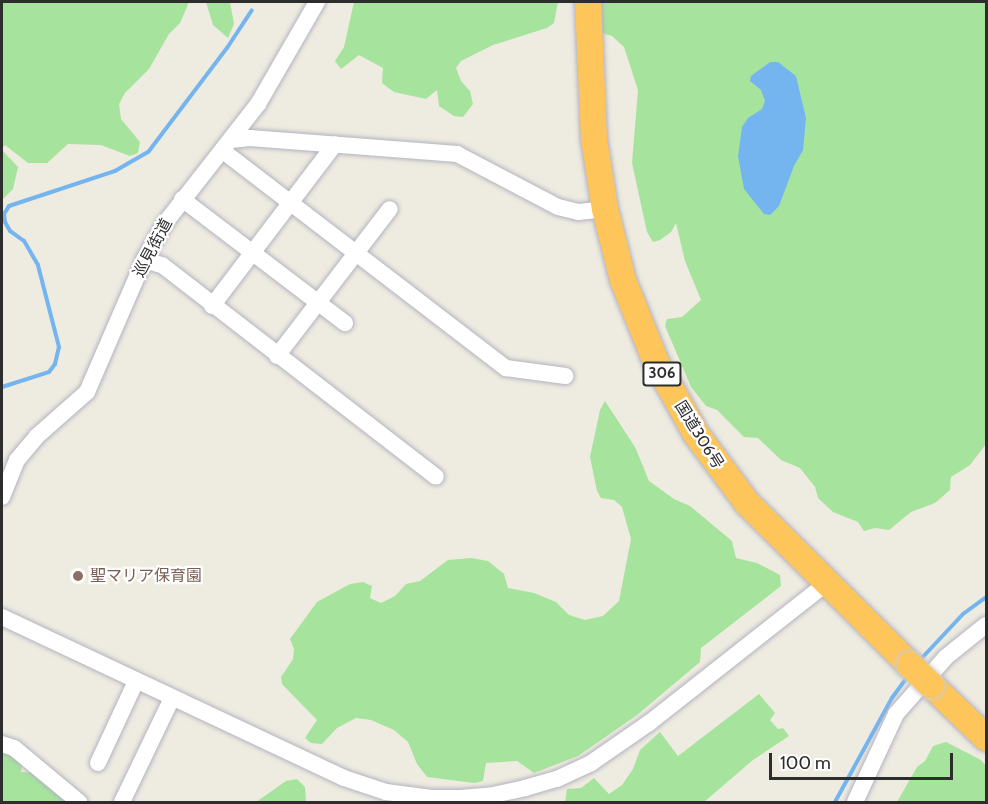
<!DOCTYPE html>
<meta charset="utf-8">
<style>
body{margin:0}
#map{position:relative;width:988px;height:804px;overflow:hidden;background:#eeebe0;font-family:Cabin,"Noto Sans JP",sans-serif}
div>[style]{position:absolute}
.green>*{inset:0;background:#a6e49d}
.water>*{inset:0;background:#74b4ef}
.stream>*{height:4px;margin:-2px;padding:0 2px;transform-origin:2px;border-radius:2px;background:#74b4ef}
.roads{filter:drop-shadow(0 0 2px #b3b3c0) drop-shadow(0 0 2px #b3b3c0)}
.minor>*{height:16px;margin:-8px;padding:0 8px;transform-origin:8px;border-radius:8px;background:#fff}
.highway>*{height:26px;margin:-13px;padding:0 13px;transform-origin:13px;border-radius:13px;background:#fec55b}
.bridges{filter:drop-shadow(0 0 2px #cdcdcd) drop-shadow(0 0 2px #cdcdcd)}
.highway-bridge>*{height:26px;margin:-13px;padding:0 13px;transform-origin:13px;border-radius:13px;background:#fec55b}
.dots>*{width:16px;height:16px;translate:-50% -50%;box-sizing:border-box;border:3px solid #fff;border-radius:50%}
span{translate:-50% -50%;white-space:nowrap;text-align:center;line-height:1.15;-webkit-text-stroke:4.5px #fff;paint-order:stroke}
.shield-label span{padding:2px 4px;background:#fff;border:2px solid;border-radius:4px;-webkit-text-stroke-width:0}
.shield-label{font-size:15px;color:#2d2d2d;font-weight:700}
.street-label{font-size:16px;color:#2d2d2d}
.education-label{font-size:16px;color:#785e54}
.left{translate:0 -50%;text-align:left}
.frame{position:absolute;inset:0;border:3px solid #2d2d2d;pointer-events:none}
.scale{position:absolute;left:769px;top:753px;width:184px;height:27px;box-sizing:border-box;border:3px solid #2d2d2d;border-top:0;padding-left:8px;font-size:18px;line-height:21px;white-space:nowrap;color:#2d2d2d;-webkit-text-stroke:4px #fff;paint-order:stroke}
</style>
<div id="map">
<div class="green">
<i style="clip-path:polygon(2px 2px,189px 2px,180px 23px,169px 34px,149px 69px,125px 93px,119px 104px,121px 119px,140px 142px,138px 153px,130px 156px,101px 145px,68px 144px,47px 163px,28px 163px,5px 145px,2px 148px)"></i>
<i style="clip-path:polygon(206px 2px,230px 2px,234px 24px,228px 38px,213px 25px)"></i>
<i style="clip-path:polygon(354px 2px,558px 2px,554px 23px,547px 28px,493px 45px,461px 61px,456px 68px,461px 81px,470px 91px,473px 104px,463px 117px,454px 116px,439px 106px,437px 90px,426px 99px,394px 92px,382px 83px,383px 68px,359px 55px,341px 69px,335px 61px,344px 47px)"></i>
<i style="clip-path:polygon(601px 2px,986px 2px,986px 444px,970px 465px,951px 477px,950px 490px,935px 503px,911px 512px,889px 530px,875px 528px,864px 531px,858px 522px,833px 512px,818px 498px,815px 487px,800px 468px,781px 460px,758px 438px,744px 437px,717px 410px,706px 406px,691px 387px,665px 326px,667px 319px,682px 317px,701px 300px,685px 261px,676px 223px,671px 232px,660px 240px,653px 242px,647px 232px,632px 163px,638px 90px,624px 47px,612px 36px,602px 33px)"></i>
<i style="clip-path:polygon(2px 150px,18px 167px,13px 189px,2px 200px)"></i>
<i style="clip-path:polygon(605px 401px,635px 447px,649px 481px,674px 499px,690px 506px,732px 541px,736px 558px,757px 563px,780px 575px,781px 586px,701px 648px,700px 662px,637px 715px,578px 756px,534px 773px,517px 761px,486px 763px,483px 781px,474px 783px,427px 777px,417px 764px,408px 742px,394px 730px,371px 720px,356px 718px,337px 728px,322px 744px,311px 743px,305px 738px,317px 720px,282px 684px,281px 677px,293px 659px,294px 649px,290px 639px,317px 602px,350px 584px,363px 582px,372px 586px,370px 598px,381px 603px,395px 596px,406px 584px,420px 581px,448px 560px,471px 558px,488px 561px,504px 574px,508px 588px,534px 593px,556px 602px,569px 615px,585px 620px,603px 616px,619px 601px,631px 539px,622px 507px,614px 500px,601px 498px,597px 491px,590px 457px,600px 410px)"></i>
<i style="clip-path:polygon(759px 694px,775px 713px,770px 720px,778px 729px,783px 728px,789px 736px,753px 760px,704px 802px,565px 802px,567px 789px,581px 788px,594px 778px,609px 794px,622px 785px,633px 769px,640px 750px,660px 732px,678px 756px)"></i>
<i style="clip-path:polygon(946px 742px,981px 760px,986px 766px,986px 802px,897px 802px,917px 767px,925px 761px,933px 746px)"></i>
<i style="clip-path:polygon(2px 753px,17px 758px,22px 765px,21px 772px,36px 773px,67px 802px,2px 802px)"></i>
<i style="clip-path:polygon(297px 779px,305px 787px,306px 802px,256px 802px,286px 781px)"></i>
</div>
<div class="water">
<i style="clip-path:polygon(770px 62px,778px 62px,796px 76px,806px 118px,803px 150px,794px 166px,779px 206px,770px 215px,764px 214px,744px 189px,738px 156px,742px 127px,748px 118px,762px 109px,765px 101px,761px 90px,750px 81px,751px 76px)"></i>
</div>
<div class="stream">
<i style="left:2px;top:387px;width:49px;rotate:-17.7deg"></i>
<i style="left:49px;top:372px;width:10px;rotate:-53deg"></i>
<i style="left:55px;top:364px;width:17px;rotate:-77deg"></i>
<i style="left:59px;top:347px;width:85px;rotate:-104.4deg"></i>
<i style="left:38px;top:265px;width:28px;rotate:-120deg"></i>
<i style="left:24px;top:241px;width:17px;rotate:-144deg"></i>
<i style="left:10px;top:231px;width:10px;rotate:-119deg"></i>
<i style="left:5px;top:222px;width:8px;rotate:-97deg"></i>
<i style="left:4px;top:214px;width:9px;rotate:-58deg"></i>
<i style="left:9px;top:206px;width:112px;rotate:-18.3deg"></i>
<i style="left:115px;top:171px;width:39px;rotate:-30deg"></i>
<i style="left:149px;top:151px;width:129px;rotate:-52.9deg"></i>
<i style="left:227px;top:48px;width:45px;rotate:-56.7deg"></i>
<i style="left:920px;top:660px;width:63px;rotate:-46.9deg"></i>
<i style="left:963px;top:614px;width:29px;rotate:-36deg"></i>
<i style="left:835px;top:802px;width:119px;rotate:-61.3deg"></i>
<i style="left:892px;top:698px;width:27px;rotate:-54deg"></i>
</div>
<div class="roads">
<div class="minor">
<i style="left:231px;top:140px;width:19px;rotate:-6deg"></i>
<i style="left:250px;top:138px;width:208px;rotate:4.4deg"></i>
<i style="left:457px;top:154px;width:114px;rotate:27.7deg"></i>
<i style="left:558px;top:207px;width:21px;rotate:14deg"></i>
<i style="left:578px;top:212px;width:27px;rotate:-6deg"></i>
<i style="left:223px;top:151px;width:357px;rotate:37.5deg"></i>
<i style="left:506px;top:368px;width:60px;rotate:7.7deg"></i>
<i style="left:182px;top:199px;width:205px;rotate:37.3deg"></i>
<i style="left:144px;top:260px;width:19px;rotate:16deg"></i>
<i style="left:162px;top:265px;width:346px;rotate:37.7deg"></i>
<i style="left:212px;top:306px;width:203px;rotate:-52.8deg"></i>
<i style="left:277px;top:356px;width:185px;rotate:-52.5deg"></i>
<i style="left:2px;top:497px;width:40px;rotate:-68deg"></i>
<i style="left:17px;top:460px;width:30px;rotate:-50deg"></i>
<i style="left:36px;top:437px;width:68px;rotate:-41.4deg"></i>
<i style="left:87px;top:392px;width:144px;rotate:-66.6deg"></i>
<i style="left:144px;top:260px;width:43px;rotate:-60.4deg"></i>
<i style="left:165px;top:223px;width:151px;rotate:-52deg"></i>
<i style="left:258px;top:104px;width:118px;rotate:-60deg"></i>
<i style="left:2px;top:617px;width:378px;rotate:25.2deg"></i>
<i style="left:344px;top:778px;width:44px;rotate:18.4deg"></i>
<i style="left:386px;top:792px;width:46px;rotate:7.4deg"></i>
<i style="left:432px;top:798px;width:29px"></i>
<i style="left:461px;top:798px;width:32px;rotate:-5deg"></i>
<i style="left:493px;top:795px;width:33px;rotate:-12deg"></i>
<i style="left:525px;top:788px;width:33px;rotate:-16deg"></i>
<i style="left:557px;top:779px;width:38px;rotate:-25deg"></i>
<i style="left:591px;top:763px;width:70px;rotate:-34.6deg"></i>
<i style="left:649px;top:723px;width:226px;rotate:-38.2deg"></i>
<i style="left:2px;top:744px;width:13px;rotate:18deg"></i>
<i style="left:14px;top:748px;width:85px;rotate:39.7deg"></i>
<i style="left:98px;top:763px;width:90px;rotate:-65.1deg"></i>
<i style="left:122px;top:802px;width:115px;rotate:-64.3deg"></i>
<i style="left:855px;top:802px;width:97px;rotate:-65deg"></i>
<i style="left:896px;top:714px;width:76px;rotate:-48.7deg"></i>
<i style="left:946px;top:657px;width:51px;rotate:-38.7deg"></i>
</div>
<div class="highway">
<i style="left:588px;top:2px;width:137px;rotate:87.5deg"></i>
<i style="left:594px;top:139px;width:71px;rotate:81.1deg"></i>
<i style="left:605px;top:209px;width:73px;rotate:75.8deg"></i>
<i style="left:623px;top:280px;width:88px;rotate:68.1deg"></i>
<i style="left:656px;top:362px;width:82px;rotate:60.9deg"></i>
<i style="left:696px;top:434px;width:86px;rotate:53.5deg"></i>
<i style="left:747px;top:503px;width:230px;rotate:44.8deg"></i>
<i style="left:931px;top:685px;width:76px;rotate:43.9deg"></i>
</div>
</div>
<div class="bridges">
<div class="highway-bridge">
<i style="left:910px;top:665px;width:29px;rotate:44deg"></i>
</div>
</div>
<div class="dots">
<i style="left:78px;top:576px;background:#8d6e63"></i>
</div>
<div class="shield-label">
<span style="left:662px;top:374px">306</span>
</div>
<div class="street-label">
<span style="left:153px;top:248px;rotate:-62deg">巡見街道</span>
<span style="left:699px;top:435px;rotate:58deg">国道306号</span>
</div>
<div class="education-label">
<span class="left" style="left:90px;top:576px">聖マリア保育園</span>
</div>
<div class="frame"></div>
<div class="scale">100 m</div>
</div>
